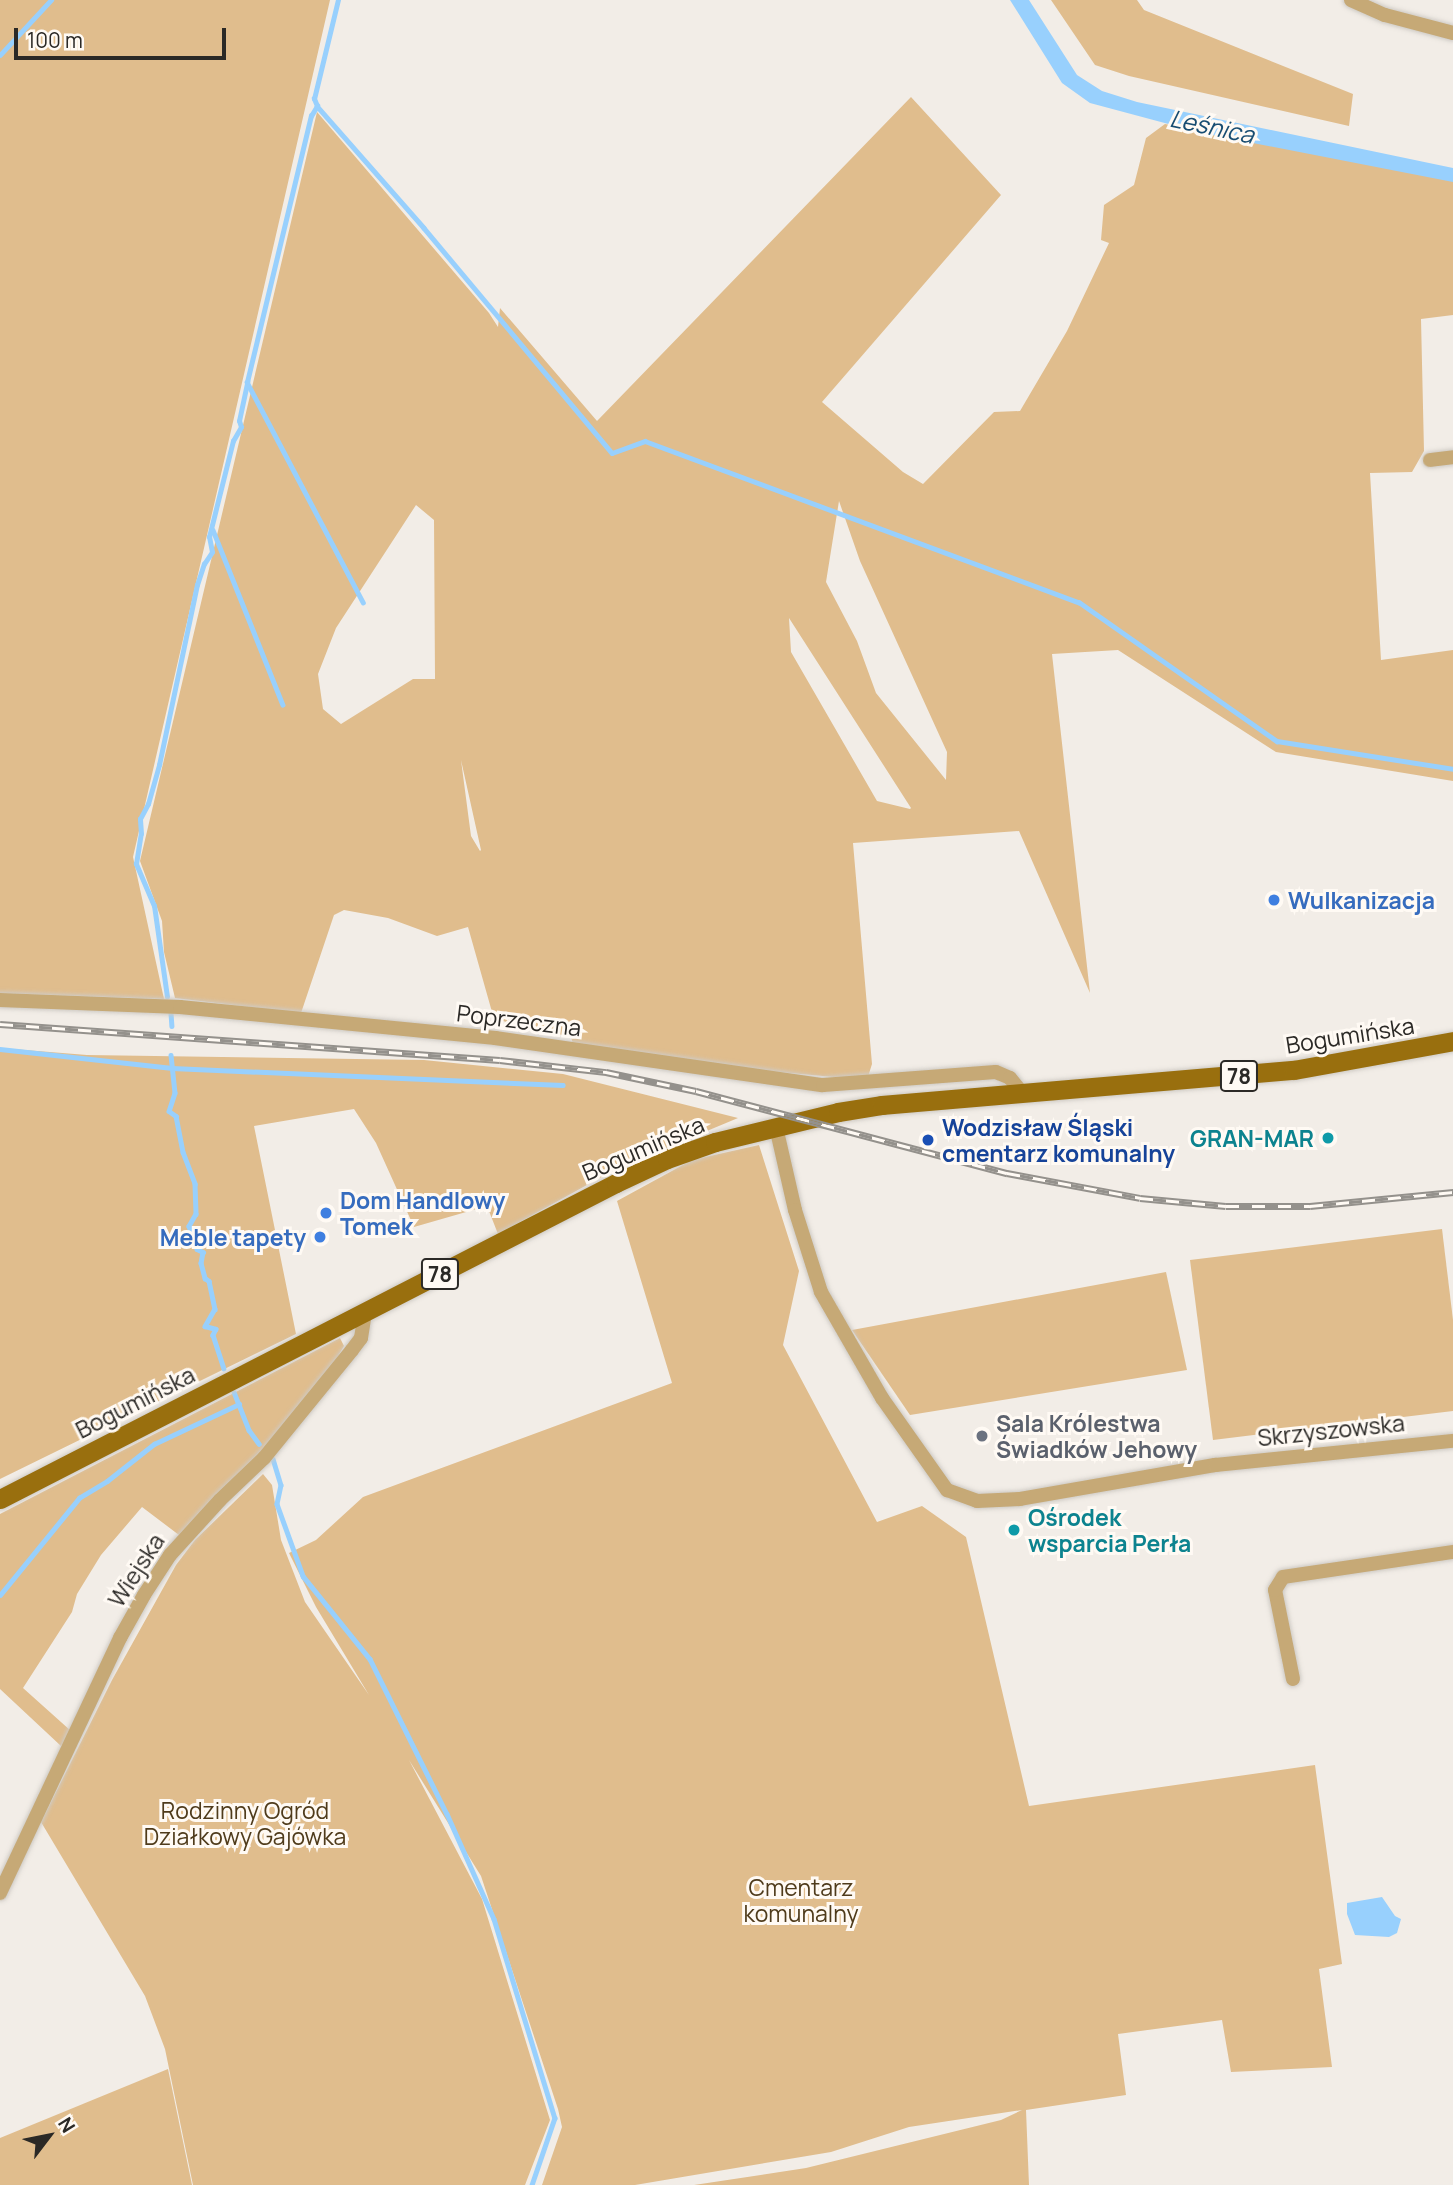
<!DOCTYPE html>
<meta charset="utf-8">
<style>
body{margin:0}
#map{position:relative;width:1453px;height:2185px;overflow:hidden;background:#f2ede7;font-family:Manrope,sans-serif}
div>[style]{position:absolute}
.green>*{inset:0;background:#e0bd8d}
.water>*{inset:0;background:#98d0fd}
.stream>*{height:4.5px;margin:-2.25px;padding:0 2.25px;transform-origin:2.25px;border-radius:2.25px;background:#98d0fd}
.roads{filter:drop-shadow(0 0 2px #cecac4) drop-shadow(0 0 2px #cecac4)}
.minor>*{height:14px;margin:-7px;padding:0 7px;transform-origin:7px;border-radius:7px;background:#c6a976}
.major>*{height:19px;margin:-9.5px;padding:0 9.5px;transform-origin:9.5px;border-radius:9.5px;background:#996f0e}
.rail>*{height:7px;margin-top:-3.5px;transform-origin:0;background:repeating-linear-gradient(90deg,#fffaf4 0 13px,#94918c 0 26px);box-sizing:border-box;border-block:2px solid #94918c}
.dots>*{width:19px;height:19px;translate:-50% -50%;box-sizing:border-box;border:4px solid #fffaf4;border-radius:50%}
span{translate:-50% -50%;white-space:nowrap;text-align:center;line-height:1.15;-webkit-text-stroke:6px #fffaf4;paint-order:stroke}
.shield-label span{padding:2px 5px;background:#fffaf4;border:2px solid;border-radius:5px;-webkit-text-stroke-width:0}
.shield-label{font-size:21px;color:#2b2926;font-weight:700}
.shop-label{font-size:23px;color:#366cbe;font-weight:700}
.left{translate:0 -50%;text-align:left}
.right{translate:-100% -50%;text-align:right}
.street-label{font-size:23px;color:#2b2926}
.transit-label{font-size:23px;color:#164399;font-weight:700}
.culture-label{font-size:23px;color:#0d838f;font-weight:700}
.worship-label{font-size:23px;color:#5b616d;font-weight:700}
.park-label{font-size:23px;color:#4f3b1b}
.water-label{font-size:24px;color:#184d72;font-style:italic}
.north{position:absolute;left:14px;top:2101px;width:70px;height:70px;-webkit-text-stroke:5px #fffaf4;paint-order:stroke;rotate:58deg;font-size:19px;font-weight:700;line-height:28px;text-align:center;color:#2b2926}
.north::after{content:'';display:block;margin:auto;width:24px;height:32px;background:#2b2926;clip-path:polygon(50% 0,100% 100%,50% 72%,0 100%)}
.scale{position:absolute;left:14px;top:28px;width:212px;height:32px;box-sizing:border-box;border:4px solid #2b2926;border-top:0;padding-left:9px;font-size:21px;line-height:24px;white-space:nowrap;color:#2b2926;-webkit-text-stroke:5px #fffaf4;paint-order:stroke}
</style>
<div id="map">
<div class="green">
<i style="clip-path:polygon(0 0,330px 0,133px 857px,164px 999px,0 993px)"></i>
<i style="clip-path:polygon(1051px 0,1137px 0,1144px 10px,1353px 94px,1349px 126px,1129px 76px,1095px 65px)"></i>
<i style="clip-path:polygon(evenodd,911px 97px,1001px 195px,822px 402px,903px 472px,923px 484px,994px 412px,1020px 411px,1067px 331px,1109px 243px,1101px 240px,1104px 205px,1134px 185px,1146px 138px,1165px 124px,1453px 181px,1453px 315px,1421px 319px,1424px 451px,1412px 472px,1370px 473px,1381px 660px,1453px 650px,1453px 781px,1276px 752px,1118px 650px,1052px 654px,1090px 993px,1019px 831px,853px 843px,872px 1064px,867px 1080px,713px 1066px,573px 1044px,571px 1037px,494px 1019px,468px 927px,437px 936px,388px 918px,344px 910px,334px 915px,301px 1013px,175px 998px,164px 952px,162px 921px,140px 861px,317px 112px,489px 313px,498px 327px,500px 308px,597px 421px,911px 97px,839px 501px,860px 561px,947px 752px,946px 780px,876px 693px,857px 641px,826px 582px,839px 501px,911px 97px,416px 505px,434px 520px,435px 679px,413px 679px,341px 724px,323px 709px,318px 674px,336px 628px,416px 505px,911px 97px,789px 618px,911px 808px,910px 809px,877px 801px,791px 652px,789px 618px,911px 97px,461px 760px,481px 850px,480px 851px,471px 836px,461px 760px)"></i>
<i style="clip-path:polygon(0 1048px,87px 1055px,424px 1060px,563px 1074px,738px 1118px,616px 1169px,498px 1234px,487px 1206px,414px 1227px,376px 1143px,354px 1109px,254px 1126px,296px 1334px,0 1479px)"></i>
<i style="clip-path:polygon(759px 1145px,799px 1271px,783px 1345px,877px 1522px,922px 1506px,966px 1537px,1029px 1806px,1315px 1765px,1342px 1964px,1319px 1969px,1332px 2067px,1231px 2072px,1222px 2020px,1118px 2034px,1126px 2095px,1026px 2110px,1029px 2185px,694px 2185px,806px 2168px,1001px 2120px,1022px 2110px,909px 2127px,831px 2152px,635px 2185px,542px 2185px,562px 2127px,558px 2109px,481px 1876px,409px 1760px,482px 1899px,550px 2120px,525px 2185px,193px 2185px,165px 2049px,145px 1996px,41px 1822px,112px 1680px,176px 1565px,195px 1540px,263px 1474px,272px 1485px,281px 1540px,305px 1602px,369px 1695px,316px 1607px,289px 1553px,316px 1540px,363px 1497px,672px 1383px,617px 1201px,692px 1160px)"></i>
<i style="clip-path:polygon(1442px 1229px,1453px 1320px,1453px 1411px,1213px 1440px,1190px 1260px)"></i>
<i style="clip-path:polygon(1166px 1272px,1187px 1370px,910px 1415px,852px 1330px)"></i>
<i style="clip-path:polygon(340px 1338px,344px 1346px,331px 1368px,262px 1454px,179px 1535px,142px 1507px,101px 1555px,77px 1594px,72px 1612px,23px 1688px,71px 1731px,61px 1746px,0 1689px,0 1514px)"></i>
<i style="clip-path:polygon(168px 2069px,192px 2185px,0 2185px,0 2138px)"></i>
</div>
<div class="water">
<i style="clip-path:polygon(1010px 0,1029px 0,1077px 75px,1102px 91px,1137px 102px,1453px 168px,1453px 182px,1202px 133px,1090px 103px,1062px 83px)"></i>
<i style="clip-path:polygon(1382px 1897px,1395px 1916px,1401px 1919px,1397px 1933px,1389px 1937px,1355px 1935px,1347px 1914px,1347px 1903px)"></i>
</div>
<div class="stream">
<i style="left:0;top:55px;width:75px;rotate:-47.2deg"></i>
<i style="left:317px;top:106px;width:162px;rotate:48.7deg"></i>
<i style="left:424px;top:228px;width:293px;rotate:50.1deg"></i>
<i style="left:612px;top:453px;width:35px;rotate:-20deg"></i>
<i style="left:645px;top:441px;width:463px;rotate:20.4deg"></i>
<i style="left:1079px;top:602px;width:242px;rotate:35.1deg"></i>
<i style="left:1277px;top:741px;width:178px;rotate:9deg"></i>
<i style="left:247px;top:382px;width:249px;rotate:62.2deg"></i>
<i style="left:213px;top:530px;width:188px;rotate:68.2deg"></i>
<i style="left:167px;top:997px;width:92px;rotate:-98.1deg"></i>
<i style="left:154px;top:906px;width:46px;rotate:-113.2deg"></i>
<i style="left:136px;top:864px;width:30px;rotate:-81deg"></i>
<i style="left:141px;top:834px;width:15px;rotate:-94deg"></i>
<i style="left:140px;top:819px;width:17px;rotate:-62deg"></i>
<i style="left:148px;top:804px;width:41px;rotate:-74.2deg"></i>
<i style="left:159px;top:765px;width:184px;rotate:-78.1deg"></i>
<i style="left:197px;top:585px;width:22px;rotate:-72deg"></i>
<i style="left:204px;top:564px;width:14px;rotate:-56deg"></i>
<i style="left:212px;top:552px;width:15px;rotate:-101deg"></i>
<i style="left:209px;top:537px;width:99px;rotate:-76deg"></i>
<i style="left:233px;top:441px;width:16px;rotate:-60deg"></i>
<i style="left:241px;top:427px;width:6px;rotate:-108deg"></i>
<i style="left:239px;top:421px;width:40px;rotate:-78deg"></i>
<i style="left:247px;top:382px;width:274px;rotate:-76.5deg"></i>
<i style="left:311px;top:116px;width:12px;rotate:-59deg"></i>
<i style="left:317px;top:106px;width:8px;rotate:-113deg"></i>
<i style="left:314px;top:99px;width:102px;rotate:-76.4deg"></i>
<i style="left:171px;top:1013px;width:13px;rotate:86deg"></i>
<i style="left:0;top:1049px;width:173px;rotate:6.3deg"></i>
<i style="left:172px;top:1068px;width:391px;rotate:2.5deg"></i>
<i style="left:171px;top:1055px;width:38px;rotate:84deg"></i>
<i style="left:175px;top:1093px;width:19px;rotate:108deg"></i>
<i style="left:169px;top:1111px;width:9px;rotate:36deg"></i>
<i style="left:176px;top:1116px;width:37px;rotate:79deg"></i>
<i style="left:183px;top:1152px;width:34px;rotate:69deg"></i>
<i style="left:195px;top:1184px;width:30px;rotate:88deg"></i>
<i style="left:196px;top:1214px;width:14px;rotate:120deg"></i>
<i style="left:189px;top:1226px;width:24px;rotate:71deg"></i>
<i style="left:197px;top:1249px;width:7px;rotate:27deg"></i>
<i style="left:203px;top:1252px;width:11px;rotate:100deg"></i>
<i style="left:201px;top:1263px;width:16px;rotate:75deg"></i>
<i style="left:205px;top:1278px;width:5px;rotate:37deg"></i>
<i style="left:209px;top:1281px;width:29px;rotate:78deg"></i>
<i style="left:215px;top:1309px;width:20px;rotate:120deg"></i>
<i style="left:205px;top:1326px;width:11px;rotate:15deg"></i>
<i style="left:216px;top:1329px;width:7px;rotate:117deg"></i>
<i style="left:213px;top:1335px;width:35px;rotate:72deg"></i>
<i style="left:234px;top:1392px;width:41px;rotate:68.5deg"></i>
<i style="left:249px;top:1430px;width:17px;rotate:54deg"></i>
<i style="left:273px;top:1459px;width:27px;rotate:73deg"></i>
<i style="left:281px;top:1485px;width:19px;rotate:102deg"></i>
<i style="left:277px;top:1504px;width:77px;rotate:70.1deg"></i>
<i style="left:303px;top:1576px;width:107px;rotate:51.1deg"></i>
<i style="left:370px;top:1659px;width:173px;rotate:63.6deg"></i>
<i style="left:447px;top:1814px;width:115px;rotate:65.9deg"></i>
<i style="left:494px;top:1919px;width:208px;rotate:73deg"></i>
<i style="left:555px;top:2118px;width:71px;rotate:108.9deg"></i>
<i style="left:0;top:1595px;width:125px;rotate:-50.8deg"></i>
<i style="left:79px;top:1498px;width:33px;rotate:-31deg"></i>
<i style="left:107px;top:1481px;width:60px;rotate:-38.2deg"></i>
<i style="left:154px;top:1444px;width:94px;rotate:-25.2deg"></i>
</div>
<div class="roads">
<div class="minor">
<i style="left:1351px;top:0;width:37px;rotate:24deg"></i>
<i style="left:1385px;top:15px;width:70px;rotate:14.8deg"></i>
<i style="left:1430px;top:460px;width:23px;rotate:-7deg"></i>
<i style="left:0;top:1000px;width:180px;rotate:2.2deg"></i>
<i style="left:180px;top:1007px;width:317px;rotate:5.6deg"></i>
<i style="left:495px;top:1038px;width:331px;rotate:8.2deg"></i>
<i style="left:823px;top:1085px;width:173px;rotate:-4.3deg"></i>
<i style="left:996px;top:1072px;width:15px;rotate:23deg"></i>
<i style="left:1010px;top:1078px;width:19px;rotate:51deg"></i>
<i style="left:776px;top:1127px;width:85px;rotate:77.1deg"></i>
<i style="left:795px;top:1210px;width:86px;rotate:72.4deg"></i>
<i style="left:821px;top:1292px;width:122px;rotate:60.1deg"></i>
<i style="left:882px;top:1398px;width:113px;rotate:54.8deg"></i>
<i style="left:947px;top:1490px;width:32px;rotate:20deg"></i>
<i style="left:977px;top:1501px;width:43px;rotate:-2.7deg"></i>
<i style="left:1020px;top:1499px;width:198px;rotate:-9.9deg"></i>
<i style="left:1215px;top:1465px;width:239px;rotate:-5.8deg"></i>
<i style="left:1293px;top:1679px;width:91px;rotate:-101.4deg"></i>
<i style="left:1275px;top:1590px;width:15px;rotate:-58deg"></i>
<i style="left:1283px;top:1577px;width:172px;rotate:-8.4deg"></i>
<i style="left:0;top:1893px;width:282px;rotate:-64.8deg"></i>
<i style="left:120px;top:1638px;width:49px;rotate:-60.8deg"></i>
<i style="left:144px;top:1595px;width:48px;rotate:-57deg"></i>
<i style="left:170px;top:1555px;width:74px;rotate:-47.7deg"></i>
<i style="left:220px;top:1500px;width:61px;rotate:-43.7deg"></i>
<i style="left:264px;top:1458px;width:139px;rotate:-50.8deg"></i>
<i style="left:352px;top:1350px;width:15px;rotate:-53deg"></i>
<i style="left:361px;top:1338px;width:26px;rotate:-81deg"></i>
</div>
<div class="major">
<i style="left:0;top:1499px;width:692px;rotate:-27.16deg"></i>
<i style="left:616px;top:1183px;width:56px;rotate:-25.2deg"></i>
<i style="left:667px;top:1159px;width:51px;rotate:-19.5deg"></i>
<i style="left:715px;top:1142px;width:127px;rotate:-13.7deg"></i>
<i style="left:838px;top:1112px;width:45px;rotate:-9deg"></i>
<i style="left:882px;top:1105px;width:413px;rotate:-4.9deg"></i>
<i style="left:1294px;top:1070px;width:162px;rotate:-10.3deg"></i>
</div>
</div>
<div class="rail">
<i style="left:0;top:1024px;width:501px;rotate:4.12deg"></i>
<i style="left:500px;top:1060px;width:107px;rotate:6.5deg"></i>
<i style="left:606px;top:1072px;width:92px;rotate:11.9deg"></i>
<i style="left:696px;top:1091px;width:322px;rotate:14.8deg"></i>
<i style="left:1007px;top:1173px;width:135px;rotate:10.6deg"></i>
<i style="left:1140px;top:1198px;width:86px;rotate:5.3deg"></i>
<i style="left:1226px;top:1206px;width:84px"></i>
<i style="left:1310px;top:1206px;width:144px;rotate:-5.6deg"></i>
</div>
<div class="dots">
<i style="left:1274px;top:900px;background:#3f7fe0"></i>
<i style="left:1328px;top:1138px;background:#0f9aa8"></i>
<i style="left:928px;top:1140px;background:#1a4fb4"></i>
<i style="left:326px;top:1213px;background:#3f7fe0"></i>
<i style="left:320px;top:1237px;background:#3f7fe0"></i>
<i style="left:982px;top:1436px;background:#6b7280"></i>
<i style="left:1014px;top:1530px;background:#0f9aa8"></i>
</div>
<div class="shield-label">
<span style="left:1239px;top:1076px">78</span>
<span style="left:440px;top:1274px">78</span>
</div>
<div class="shop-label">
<span class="left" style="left:1288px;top:900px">Wulkanizacja</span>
<span class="left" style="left:340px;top:1213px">Dom Handlowy<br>Tomek</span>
<span class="right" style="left:306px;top:1237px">Meble tapety</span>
</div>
<div class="street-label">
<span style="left:519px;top:1020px;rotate:7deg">Poprzeczna</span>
<span style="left:1350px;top:1035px;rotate:-9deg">Bogumińska</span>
<span style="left:643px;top:1148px;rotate:-23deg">Bogumińska</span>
<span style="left:135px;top:1402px;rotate:-27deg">Bogumińska</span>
<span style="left:1331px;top:1430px;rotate:-6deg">Skrzyszowska</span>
<span style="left:136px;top:1570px;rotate:-57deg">Wiejska</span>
</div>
<div class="transit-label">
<span class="left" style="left:942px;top:1140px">Wodzisław Śląski<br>cmentarz komunalny</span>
</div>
<div class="culture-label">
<span class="right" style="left:1314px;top:1138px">GRAN-MAR</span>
<span class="left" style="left:1028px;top:1530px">Ośrodek<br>wsparcia Perła</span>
</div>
<div class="worship-label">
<span class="left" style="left:996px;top:1436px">Sala Królestwa<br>Świadków Jehowy</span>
</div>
<div class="park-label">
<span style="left:245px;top:1823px">Rodzinny Ogród<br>Działkowy Gajówka</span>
<span style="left:801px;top:1900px">Cmentarz<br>komunalny</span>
</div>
<div class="water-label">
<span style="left:1212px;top:126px;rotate:12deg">Leśnica</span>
</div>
<div class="north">N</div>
<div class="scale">100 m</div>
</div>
